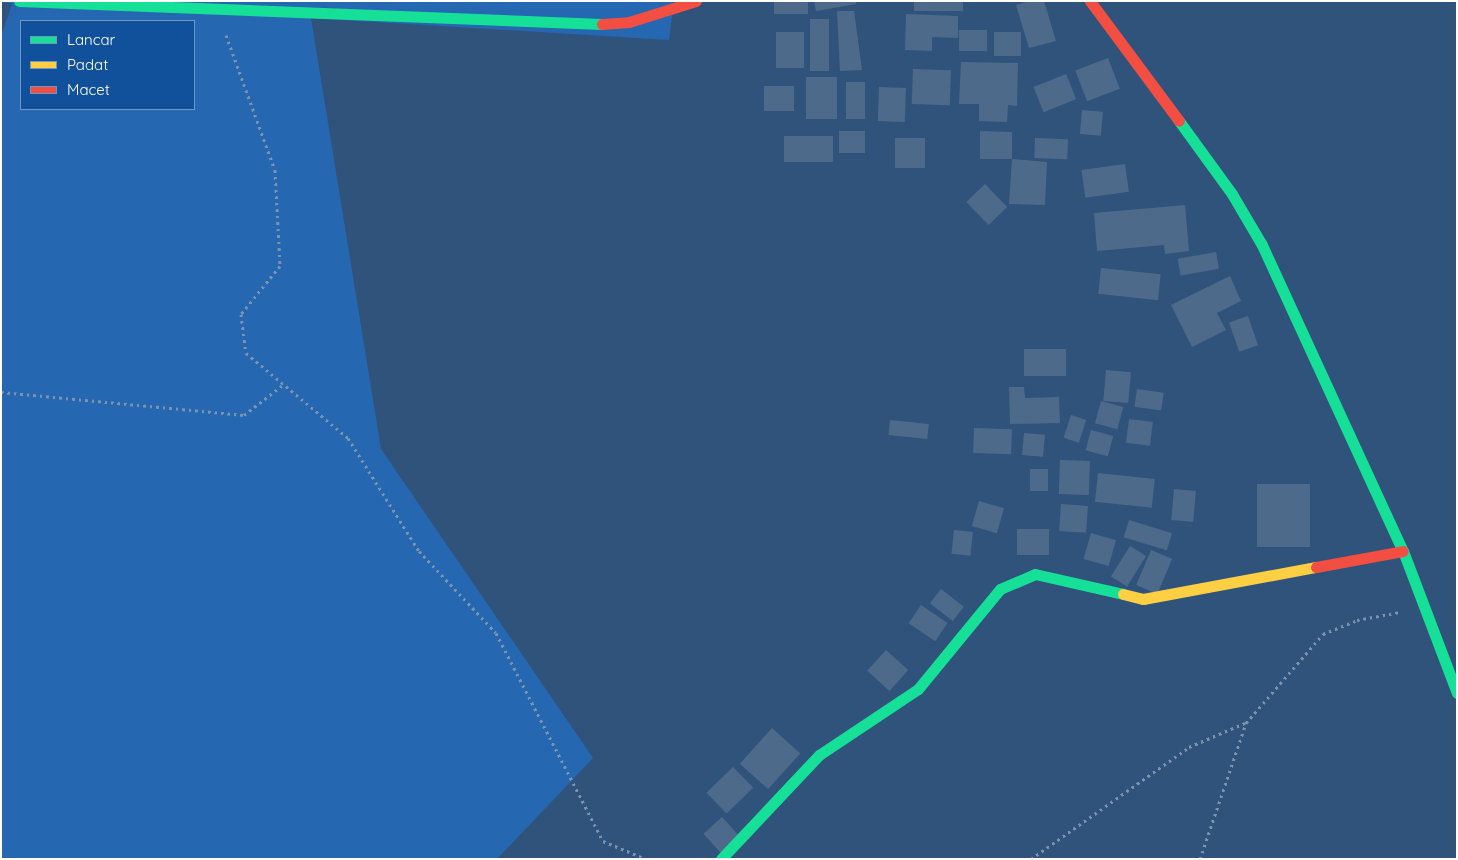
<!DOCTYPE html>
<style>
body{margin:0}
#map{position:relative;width:1458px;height:860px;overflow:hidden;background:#30537c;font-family:Quicksand,sans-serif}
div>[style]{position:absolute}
.green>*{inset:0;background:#2667b2}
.building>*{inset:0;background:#4e6a8a;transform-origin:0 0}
.path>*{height:3px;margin-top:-1.5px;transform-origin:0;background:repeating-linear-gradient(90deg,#7b93ad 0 2.5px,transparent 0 6.5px)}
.fast>*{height:11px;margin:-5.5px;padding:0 5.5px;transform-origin:5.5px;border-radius:5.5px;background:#16e098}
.slow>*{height:11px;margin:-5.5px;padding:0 5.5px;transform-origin:5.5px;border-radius:5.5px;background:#ffcf43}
.jam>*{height:11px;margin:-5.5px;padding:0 5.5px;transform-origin:5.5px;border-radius:5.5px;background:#f24e42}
span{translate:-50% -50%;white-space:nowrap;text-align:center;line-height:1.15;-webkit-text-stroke:5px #11509b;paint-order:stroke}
.frame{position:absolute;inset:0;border:2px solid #fff;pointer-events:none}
.legend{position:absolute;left:20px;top:20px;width:175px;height:90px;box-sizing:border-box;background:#11509b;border:1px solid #7096c3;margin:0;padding:6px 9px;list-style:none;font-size:15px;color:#fff}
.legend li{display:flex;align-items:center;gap:10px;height:25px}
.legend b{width:25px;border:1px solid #7096c3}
</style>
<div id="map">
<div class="green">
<i style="clip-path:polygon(evenodd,1px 1px,674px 1px,669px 40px,311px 18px,381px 449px,593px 758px,497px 859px,1px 859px,1px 36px,12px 4px,1px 1px,21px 21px,194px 21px,194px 109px,21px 109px,21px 21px)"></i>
</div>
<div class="building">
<i style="left:774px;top:1px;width:34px;height:13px"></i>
<i style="clip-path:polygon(814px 1px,856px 1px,856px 4px,816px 11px)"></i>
<i style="left:914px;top:1px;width:49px;height:10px"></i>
<i style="clip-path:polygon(1029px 1px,1044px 1px,1056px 41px,1029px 48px,1016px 5px)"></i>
<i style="clip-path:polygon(837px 11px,854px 11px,862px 70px,840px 71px)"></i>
<i style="clip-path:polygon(906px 14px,958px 16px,958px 38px,932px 37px,932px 51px,905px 50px)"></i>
<i style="left:810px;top:19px;width:19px;height:52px"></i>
<i style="left:959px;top:30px;width:28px;height:21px"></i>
<i style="left:776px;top:32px;width:28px;height:36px"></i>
<i style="left:994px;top:32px;width:27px;height:24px"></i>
<i style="left:1108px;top:58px;width:33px;height:35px;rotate:69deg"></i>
<i style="clip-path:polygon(961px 62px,1018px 63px,1017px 106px,1008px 105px,1007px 122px,979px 121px,979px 104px,959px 104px)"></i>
<i style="left:913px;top:69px;width:38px;height:35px;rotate:2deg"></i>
<i style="left:1066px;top:74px;width:27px;height:35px;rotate:68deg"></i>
<i style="left:837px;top:77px;width:42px;height:31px;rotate:90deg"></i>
<i style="left:846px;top:82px;width:19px;height:37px"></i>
<i style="left:764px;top:86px;width:30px;height:25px"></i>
<i style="left:879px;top:87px;width:27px;height:34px;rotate:2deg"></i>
<i style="left:1082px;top:110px;width:21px;height:24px;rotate:5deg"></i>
<i style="left:839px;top:131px;width:26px;height:22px"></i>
<i style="clip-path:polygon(980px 131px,1012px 132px,1012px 159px,1047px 162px,1045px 205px,1009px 204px,1012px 159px,980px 159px)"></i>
<i style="left:784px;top:136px;width:49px;height:26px"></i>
<i style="left:895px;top:138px;width:30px;height:30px"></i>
<i style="left:1035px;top:138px;width:33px;height:20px;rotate:2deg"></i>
<i style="left:1125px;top:164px;width:28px;height:44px;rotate:82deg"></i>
<i style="left:985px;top:184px;width:32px;height:26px;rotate:46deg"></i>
<i style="clip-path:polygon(1185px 205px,1189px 251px,1165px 254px,1164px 245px,1097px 251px,1094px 213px)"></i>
<i style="left:1216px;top:252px;width:17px;height:39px;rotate:80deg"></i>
<i style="left:1101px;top:268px;width:60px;height:26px;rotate:6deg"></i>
<i style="clip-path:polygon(1230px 276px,1241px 301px,1217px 313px,1226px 330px,1192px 347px,1171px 305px)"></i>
<i style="left:1248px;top:316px;width:31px;height:20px;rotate:71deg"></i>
<i style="left:1024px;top:349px;width:42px;height:27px"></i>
<i style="left:1106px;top:370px;width:25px;height:31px;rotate:5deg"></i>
<i style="clip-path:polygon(1009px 387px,1024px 387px,1025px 398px,1059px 397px,1060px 423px,1010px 424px)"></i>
<i style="left:1137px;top:389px;width:27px;height:18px;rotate:8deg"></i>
<i style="left:1101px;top:401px;width:23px;height:23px;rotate:15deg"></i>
<i style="left:1071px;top:415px;width:16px;height:24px;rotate:18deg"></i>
<i style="left:1129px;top:419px;width:24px;height:24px;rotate:7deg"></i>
<i style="left:890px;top:420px;width:39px;height:15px;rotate:6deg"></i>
<i style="left:974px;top:428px;width:38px;height:25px;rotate:2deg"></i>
<i style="left:1091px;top:430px;width:23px;height:21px;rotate:15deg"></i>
<i style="left:1024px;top:433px;width:21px;height:22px;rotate:5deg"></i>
<i style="left:1060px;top:460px;width:30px;height:34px;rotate:2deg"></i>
<i style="left:1030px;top:469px;width:18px;height:22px"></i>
<i style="left:1098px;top:473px;width:57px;height:29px;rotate:6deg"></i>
<i style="left:1257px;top:484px;width:53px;height:63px"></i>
<i style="left:1174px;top:489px;width:22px;height:31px;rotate:5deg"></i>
<i style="left:979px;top:501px;width:26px;height:26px;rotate:16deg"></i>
<i style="left:1061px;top:504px;width:27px;height:27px;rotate:4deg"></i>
<i style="left:1129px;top:520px;width:45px;height:18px;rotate:17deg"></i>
<i style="left:1017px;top:529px;width:32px;height:26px"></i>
<i style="left:954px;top:530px;width:19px;height:24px;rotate:6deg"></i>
<i style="left:1091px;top:533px;width:26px;height:27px;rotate:16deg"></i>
<i style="left:1130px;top:546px;width:19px;height:36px;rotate:32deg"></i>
<i style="left:1151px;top:550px;width:23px;height:38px;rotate:23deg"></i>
<i style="left:941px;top:589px;width:29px;height:18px;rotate:38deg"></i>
<i style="left:921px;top:605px;width:32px;height:22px;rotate:34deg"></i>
<i style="left:886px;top:650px;width:30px;height:28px;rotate:42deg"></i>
<i style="left:772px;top:728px;width:38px;height:48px;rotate:42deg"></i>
<i style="left:733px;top:767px;width:29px;height:37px;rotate:46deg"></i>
<i style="left:722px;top:817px;width:27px;height:25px;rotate:48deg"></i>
</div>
<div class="path">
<i style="left:226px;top:35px;width:144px;rotate:70.1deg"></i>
<i style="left:275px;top:170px;width:96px;rotate:87deg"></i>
<i style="left:280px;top:266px;width:62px;rotate:129.1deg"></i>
<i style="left:241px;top:314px;width:39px;rotate:83deg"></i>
<i style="left:246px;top:353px;width:133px;rotate:39.8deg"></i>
<i style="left:348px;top:438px;width:133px;rotate:57.9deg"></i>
<i style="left:419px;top:551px;width:112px;rotate:46.8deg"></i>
<i style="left:496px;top:633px;width:234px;rotate:62.8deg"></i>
<i style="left:603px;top:841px;width:47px;rotate:22.7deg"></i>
<i style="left:1px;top:392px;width:244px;rotate:5.4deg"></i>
<i style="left:244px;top:415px;width:51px;rotate:-37.8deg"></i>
<i style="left:1031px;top:859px;width:194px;rotate:-35.3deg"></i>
<i style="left:1189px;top:747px;width:61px;rotate:-23.2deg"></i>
<i style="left:1200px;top:859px;width:144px;rotate:-71.3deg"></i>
<i style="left:1246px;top:723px;width:118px;rotate:-49.1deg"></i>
<i style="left:1323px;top:634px;width:37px;rotate:-22deg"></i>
<i style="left:1357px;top:620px;width:44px;rotate:-10.5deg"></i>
</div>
<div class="fast">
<i style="left:19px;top:1px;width:583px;rotate:2.26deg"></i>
<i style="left:1179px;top:121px;width:90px;rotate:54deg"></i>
<i style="left:1232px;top:194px;width:59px;rotate:59.5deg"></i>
<i style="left:1262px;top:245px;width:337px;rotate:65.3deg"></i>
<i style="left:1403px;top:551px;width:152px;rotate:69.2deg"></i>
<i style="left:721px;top:859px;width:143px;rotate:-46.7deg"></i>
<i style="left:819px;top:755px;width:119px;rotate:-33.7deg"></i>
<i style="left:918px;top:689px;width:129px;rotate:-50.6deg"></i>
<i style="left:1000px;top:589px;width:38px;rotate:-23deg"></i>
<i style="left:1035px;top:574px;width:90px;rotate:12.8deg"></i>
</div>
<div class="slow">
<i style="left:1123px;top:594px;width:21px;rotate:14deg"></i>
<i style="left:1143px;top:599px;width:176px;rotate:-10.5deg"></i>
</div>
<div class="jam">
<i style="left:1090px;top:1px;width:149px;rotate:53.4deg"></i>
<i style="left:602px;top:24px;width:27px;rotate:-4deg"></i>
<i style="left:629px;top:22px;width:70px;rotate:-17.4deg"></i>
<i style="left:1316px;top:567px;width:88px;rotate:-10.4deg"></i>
</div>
<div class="frame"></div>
<ul class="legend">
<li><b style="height:6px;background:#16e098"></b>Lancar</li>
<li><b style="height:6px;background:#ffcf43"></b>Padat</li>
<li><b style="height:6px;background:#f24e42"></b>Macet</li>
</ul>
</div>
